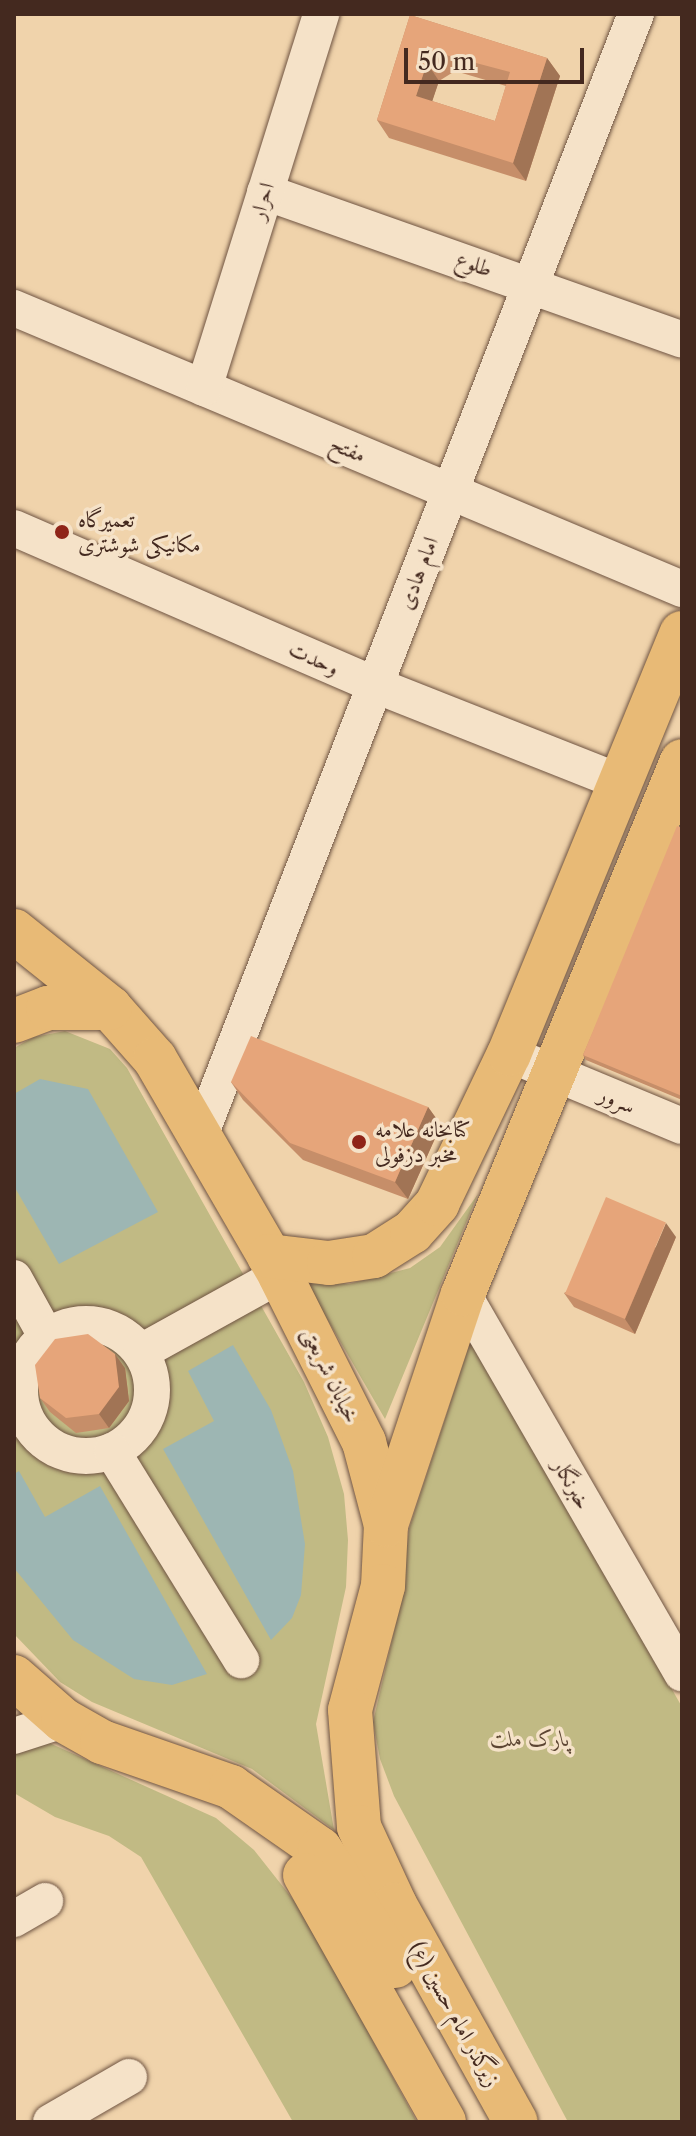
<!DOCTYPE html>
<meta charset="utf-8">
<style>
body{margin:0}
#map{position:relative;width:696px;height:2136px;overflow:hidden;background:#f0d3ab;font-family:"Libre Caslon Text",Amiri,serif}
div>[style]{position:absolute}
.green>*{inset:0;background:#c1ba84}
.water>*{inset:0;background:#9db6b3}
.roads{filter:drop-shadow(0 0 2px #6f5442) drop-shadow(0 0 2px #6f5442)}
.minor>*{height:36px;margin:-18px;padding:0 18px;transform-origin:18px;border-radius:18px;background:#f5e2c8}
.minor>.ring{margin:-18px;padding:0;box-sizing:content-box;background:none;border:36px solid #f5e2c8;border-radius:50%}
.major>*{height:44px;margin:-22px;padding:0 22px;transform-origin:22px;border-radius:22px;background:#e8ba76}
.wall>*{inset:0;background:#c68e69}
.shaded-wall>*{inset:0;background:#a17455}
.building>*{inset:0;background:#e6a57a;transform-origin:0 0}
.dots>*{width:22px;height:22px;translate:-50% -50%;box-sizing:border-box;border:4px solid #f5e2c8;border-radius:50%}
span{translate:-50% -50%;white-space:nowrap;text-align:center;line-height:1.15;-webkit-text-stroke:7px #f5e2c8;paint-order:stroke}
.street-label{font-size:22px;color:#44291f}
.poi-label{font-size:22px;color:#44291f}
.left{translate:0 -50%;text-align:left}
.park-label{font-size:22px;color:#5d4633;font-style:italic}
.frame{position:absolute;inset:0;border:16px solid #44291f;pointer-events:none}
.scale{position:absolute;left:404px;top:48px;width:180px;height:36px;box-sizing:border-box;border:4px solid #44291f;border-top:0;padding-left:10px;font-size:24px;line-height:28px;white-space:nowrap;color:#44291f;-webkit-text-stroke:6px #f5e2c8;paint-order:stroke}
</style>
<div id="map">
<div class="green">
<i style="clip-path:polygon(65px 1031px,110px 1049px,127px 1068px,304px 1382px,328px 1437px,344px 1494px,348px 1540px,346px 1587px,316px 1724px,334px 1830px,252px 1769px,92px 1702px,60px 1682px,14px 1634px,14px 1048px,34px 1037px)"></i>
<i style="clip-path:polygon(478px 1194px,385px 1419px,304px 1279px,349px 1284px,410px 1268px,440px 1247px)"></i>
<i style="clip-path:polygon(472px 1337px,682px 1707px,682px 2122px,568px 2122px,394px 1796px,380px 1759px,373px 1722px,400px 1606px,409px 1529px)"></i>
<i style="clip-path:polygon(14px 1714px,45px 1741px,216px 1818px,254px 1850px,303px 1912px,417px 2122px,293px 2122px,141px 1857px,109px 1836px,55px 1817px,14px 1793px)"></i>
</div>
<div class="water">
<i style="clip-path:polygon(40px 1079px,88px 1089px,158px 1212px,59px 1264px,14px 1186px,14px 1094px)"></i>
<i style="clip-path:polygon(233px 1345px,271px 1410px,293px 1471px,305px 1544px,301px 1595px,292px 1618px,271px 1640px,163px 1449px,214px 1421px,188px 1371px)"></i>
<i style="clip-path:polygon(19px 1471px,45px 1517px,100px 1486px,207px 1674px,172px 1685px,134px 1679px,73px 1640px,14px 1568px,14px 1474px)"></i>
</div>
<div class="roads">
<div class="minor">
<i style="left:265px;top:192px;width:442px;rotate:19.5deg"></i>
<i style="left:14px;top:308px;width:725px;rotate:22.81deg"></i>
<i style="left:204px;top:388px;width:392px;rotate:-72.6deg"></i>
<i style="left:14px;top:528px;width:394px;rotate:23.5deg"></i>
<i style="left:375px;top:685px;width:260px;rotate:21.6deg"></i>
<i style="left:509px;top:1054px;width:187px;rotate:22.6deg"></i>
<i style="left:201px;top:1133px;width:1201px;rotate:-68.76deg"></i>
<i style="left:14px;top:1278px;width:66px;rotate:61.1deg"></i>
<i style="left:463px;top:1294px;width:438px;rotate:60deg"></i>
<i class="ring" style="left:20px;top:1324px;width:96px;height:96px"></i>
<i style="left:141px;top:1352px;width:159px;rotate:-29deg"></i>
<i style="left:112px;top:1451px;width:246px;rotate:58.3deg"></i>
<i style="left:14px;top:1736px;width:52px;rotate:-18.1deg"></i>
<i style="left:14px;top:1919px;width:36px;rotate:-30deg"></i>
<i style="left:51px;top:2122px;width:90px;rotate:-30deg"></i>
</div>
<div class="major">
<i style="left:14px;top:931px;width:123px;rotate:38.7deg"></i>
<i style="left:110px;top:1008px;width:68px;rotate:48.6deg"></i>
<i style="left:155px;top:1059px;width:250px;rotate:59.9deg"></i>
<i style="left:280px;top:1275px;width:187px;rotate:63.3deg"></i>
<i style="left:364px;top:1442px;width:86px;rotate:75.2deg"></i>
<i style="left:386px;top:1525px;width:61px;rotate:92.8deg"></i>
<i style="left:383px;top:1586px;width:128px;rotate:104.9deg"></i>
<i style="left:350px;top:1710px;width:117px;rotate:85.6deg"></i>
<i style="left:359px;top:1827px;width:86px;rotate:65.2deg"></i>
<i style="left:395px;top:1905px;width:248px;rotate:60.9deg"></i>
<i style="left:14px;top:1021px;width:36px;rotate:-21deg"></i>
<i style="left:48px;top:1008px;width:62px"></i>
<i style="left:269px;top:1256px;width:60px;rotate:6.7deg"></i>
<i style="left:329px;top:1263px;width:46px;rotate:-8.8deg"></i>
<i style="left:374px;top:1256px;width:45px;rotate:-32.3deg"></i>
<i style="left:412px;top:1232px;width:38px;rotate:-48deg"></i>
<i style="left:437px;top:1204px;width:166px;rotate:-64.4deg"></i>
<i style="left:509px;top:1054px;width:455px;rotate:-67.7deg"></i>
<i style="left:386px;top:1525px;width:243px;rotate:-71.6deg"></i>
<i style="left:463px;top:1294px;width:576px;rotate:-67.66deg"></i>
<i style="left:14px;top:1677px;width:65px;rotate:41.3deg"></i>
<i style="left:63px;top:1720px;width:45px;rotate:29.4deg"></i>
<i style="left:102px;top:1742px;width:137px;rotate:19.2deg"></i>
<i style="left:231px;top:1787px;width:108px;rotate:34.9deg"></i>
<i style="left:320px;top:1849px;width:139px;rotate:57.3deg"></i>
<i style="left:305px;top:1875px;width:283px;rotate:60.6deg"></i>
</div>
</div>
<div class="wall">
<i style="clip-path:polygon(evenodd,410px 15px,547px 58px,560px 76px,526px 181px,389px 138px,377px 120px,410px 15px,455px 71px,506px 86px,495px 121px,432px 101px,439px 81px,455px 71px)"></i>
<i style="clip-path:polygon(682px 828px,682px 1100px,586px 1060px,583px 1055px)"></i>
<i style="clip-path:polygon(231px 1082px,428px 1107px,441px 1125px,408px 1199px,303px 1160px,243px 1100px)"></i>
<i style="clip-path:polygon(676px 1237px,635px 1334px,574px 1307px,564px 1293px)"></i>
<i style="clip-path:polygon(125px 1368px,129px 1401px,109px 1428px,76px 1433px,50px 1412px,40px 1398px)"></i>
</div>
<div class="shaded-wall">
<i style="clip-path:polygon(547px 58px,560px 76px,526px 181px,513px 163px)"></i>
<i style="clip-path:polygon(427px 63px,439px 81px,428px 114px,416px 96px)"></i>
<i style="clip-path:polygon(428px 1107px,441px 1125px,408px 1199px,395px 1182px)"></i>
<i style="clip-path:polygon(666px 1223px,676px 1237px,635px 1334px,625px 1319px)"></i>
<i style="clip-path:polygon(115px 1354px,125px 1368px,129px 1401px,109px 1428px,99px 1414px)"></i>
</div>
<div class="building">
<i style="clip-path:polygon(evenodd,410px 15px,547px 58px,513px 163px,377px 120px,410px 15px,442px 54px,510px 72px,495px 121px,416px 96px,427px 63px,442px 54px)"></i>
<i style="clip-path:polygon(677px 826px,682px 828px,682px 1096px,583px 1055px)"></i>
<i style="clip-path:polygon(251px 1036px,428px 1107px,395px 1182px,290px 1143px,231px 1082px)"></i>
<i style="left:606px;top:1197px;width:65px;height:105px;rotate:23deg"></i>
<i style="clip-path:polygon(88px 1334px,115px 1354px,119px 1387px,99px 1414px,66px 1418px,40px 1398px,35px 1365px,55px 1339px)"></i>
</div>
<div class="dots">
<i style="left:62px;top:532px;background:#8f2418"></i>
<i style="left:359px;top:1142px;background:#8f2418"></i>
</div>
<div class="street-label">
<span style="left:262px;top:201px;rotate:-73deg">احرار</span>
<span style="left:474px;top:264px;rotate:19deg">طلوع</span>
<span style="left:348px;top:449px;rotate:23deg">مفتح</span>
<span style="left:418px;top:573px;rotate:-69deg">امام هادی</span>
<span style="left:314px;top:658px;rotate:24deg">وحدت</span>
<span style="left:617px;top:1100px;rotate:22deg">سرور</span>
<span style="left:331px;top:1375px;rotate:64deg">خیابان شریعتی</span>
<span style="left:572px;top:1484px;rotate:60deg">خبرنگار</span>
<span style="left:455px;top:2014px;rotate:61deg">زیرگذر امام حسین (ع)</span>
</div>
<div class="poi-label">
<span class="left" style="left:78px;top:532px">تعمیرگاه<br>مکانیکی شوشتری</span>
<span class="left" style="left:375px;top:1142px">کتابخانه علامه<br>مخبر دزفولی</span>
</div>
<div class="park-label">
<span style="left:530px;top:1739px">پارک ملت</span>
</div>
<div class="frame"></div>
<div class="scale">50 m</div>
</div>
